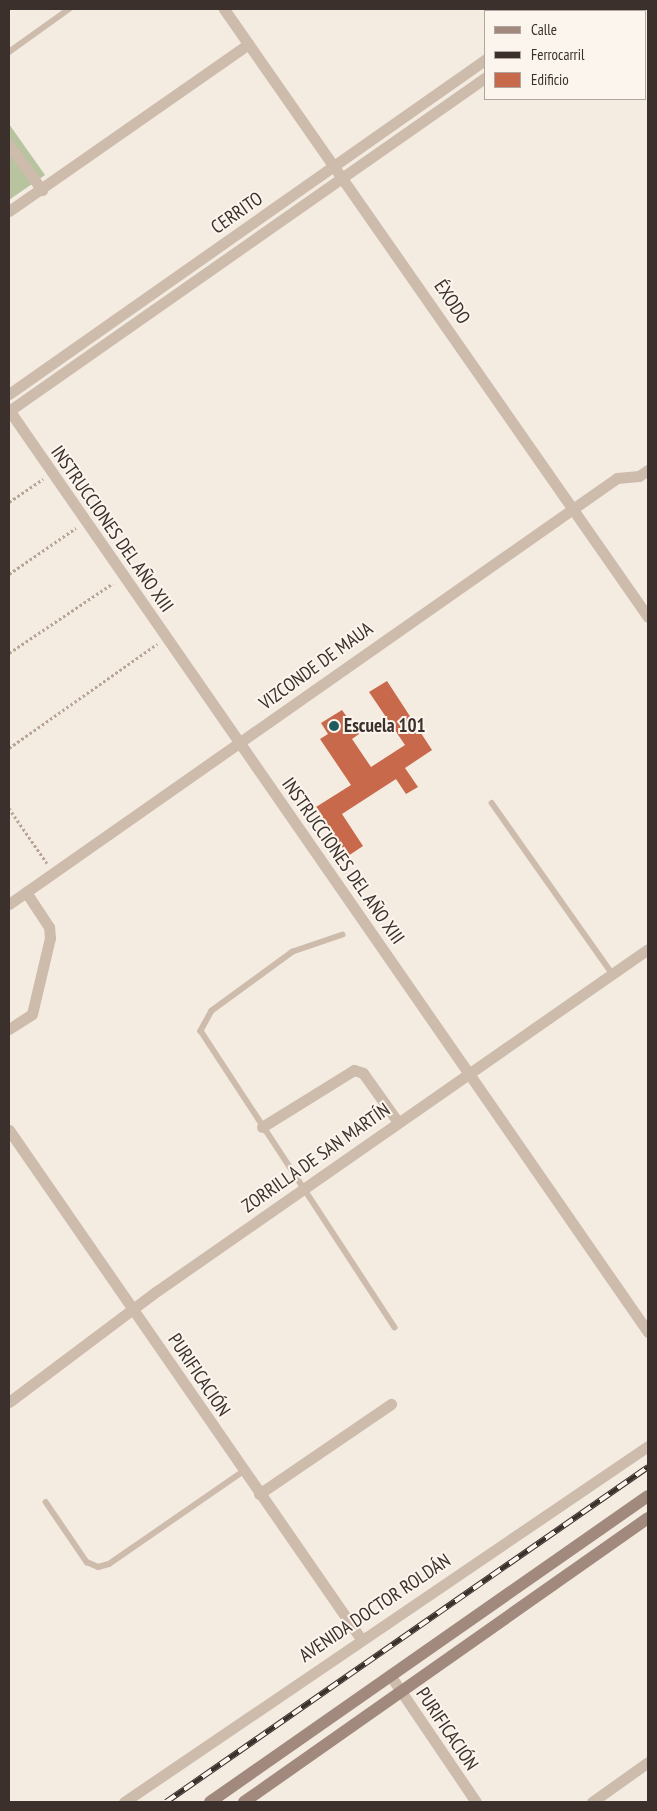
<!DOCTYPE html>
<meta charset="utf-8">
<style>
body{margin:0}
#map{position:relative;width:657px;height:1811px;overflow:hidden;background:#f4ebe1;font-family:"PT Sans Narrow",sans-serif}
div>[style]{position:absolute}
.green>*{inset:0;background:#b8c4a0}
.building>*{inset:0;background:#c8694b}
.path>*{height:2.5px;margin-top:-1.25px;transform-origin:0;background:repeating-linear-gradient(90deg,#b9a596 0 2.5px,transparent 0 5px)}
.lane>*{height:5.5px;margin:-2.75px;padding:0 2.75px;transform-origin:2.75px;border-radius:2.75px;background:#cdbbac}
.street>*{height:11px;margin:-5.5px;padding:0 5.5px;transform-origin:5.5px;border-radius:5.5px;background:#cdbbac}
.secondary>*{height:12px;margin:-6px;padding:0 6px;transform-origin:6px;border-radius:6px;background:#a18a7d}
.rail>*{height:5.5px;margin-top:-2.75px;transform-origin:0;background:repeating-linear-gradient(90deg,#fbf5ee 0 11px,#3b302b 0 22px);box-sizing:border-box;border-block:1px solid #3b302b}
.dots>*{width:14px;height:14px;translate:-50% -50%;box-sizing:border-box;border:2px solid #fbf5ee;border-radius:50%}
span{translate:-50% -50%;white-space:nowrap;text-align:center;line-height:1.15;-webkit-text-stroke:4px #fbf5ee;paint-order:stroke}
.street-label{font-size:19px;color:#3b302b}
.poi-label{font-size:19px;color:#3b302b;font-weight:700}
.left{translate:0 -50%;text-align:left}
.frame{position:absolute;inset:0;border:10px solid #3b302b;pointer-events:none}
.legend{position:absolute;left:484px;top:10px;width:162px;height:90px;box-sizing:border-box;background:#fbf5ee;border:1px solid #aea6a0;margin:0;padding:6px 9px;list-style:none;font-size:15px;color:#3b302b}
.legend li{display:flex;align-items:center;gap:10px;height:25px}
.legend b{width:25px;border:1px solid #aea6a0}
</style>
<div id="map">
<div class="green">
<i style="clip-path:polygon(9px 124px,45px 175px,9px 200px)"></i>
</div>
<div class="building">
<i style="clip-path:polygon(387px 681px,432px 750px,405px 768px,418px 787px,406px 794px,396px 779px,342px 814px,363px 846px,348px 856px,316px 807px,351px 785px,320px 739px,328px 734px,321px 723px,342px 710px,359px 734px,352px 739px,371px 767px,405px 745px,369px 692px)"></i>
</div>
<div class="path">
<i style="left:9px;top:502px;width:41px;rotate:-34.1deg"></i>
<i style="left:9px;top:574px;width:81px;rotate:-34.5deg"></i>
<i style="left:9px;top:653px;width:125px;rotate:-33.9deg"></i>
<i style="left:9px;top:748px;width:181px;rotate:-35.1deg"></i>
<i style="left:9px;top:808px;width:67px;rotate:55.4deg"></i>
</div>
<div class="lane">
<i style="left:9px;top:52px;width:74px;rotate:-35.6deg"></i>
<i style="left:492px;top:803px;width:208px;rotate:54.8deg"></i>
<i style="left:343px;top:935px;width:53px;rotate:161.2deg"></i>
<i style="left:293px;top:952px;width:100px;rotate:143.9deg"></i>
<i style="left:212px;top:1011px;width:23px;rotate:119deg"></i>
<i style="left:201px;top:1031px;width:354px;rotate:56.8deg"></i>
<i style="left:46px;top:1502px;width:73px;rotate:55.7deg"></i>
<i style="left:87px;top:1562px;width:12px;rotate:24deg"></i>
<i style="left:98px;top:1567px;width:11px;rotate:-15deg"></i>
<i style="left:109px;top:1564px;width:164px;rotate:-34.6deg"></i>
</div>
<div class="street">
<i style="left:224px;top:9px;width:741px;rotate:55.11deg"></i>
<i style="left:554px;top:11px;width:4px;rotate:-34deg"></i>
<i style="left:581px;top:11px;width:4px;rotate:-34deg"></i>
<i style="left:9px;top:145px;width:56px;rotate:53.7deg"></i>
<i style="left:9px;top:211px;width:292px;rotate:-34.9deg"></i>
<i style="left:9px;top:394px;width:583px;rotate:-35.08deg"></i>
<i style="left:9px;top:410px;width:1122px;rotate:55.28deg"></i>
<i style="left:9px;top:411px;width:582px;rotate:-35deg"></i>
<i style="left:9px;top:904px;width:742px;rotate:-35.02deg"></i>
<i style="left:617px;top:478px;width:22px;rotate:-5deg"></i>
<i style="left:639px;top:476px;width:11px;rotate:-34deg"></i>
<i style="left:9px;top:1029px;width:27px;rotate:-33deg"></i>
<i style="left:32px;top:1014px;width:78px;rotate:-76.7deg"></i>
<i style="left:50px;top:938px;width:11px;rotate:-95deg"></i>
<i style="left:49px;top:927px;width:42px;rotate:-123.3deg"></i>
<i style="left:262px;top:1127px;width:108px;rotate:-31.8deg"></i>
<i style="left:354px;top:1070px;width:9px;rotate:18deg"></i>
<i style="left:363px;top:1073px;width:60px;rotate:54.5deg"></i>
<i style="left:9px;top:1130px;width:619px;rotate:55.33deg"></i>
<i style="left:9px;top:1402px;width:185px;rotate:-36.9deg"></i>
<i style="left:157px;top:1291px;width:598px;rotate:-34.86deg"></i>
<i style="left:259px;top:1494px;width:160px;rotate:-34.3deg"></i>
<i style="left:390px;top:1675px;width:153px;rotate:55.9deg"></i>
<i style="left:124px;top:1802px;width:633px;rotate:-34.19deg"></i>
<i style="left:592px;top:1802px;width:69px;rotate:-35.5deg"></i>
</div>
<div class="secondary">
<i style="left:210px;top:1802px;width:534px;rotate:-34.94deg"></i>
<i style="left:244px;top:1802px;width:494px;rotate:-35.1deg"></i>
</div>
<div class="rail">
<i style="left:166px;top:1802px;width:587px;rotate:-34.8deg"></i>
</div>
<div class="dots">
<i style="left:334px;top:726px;background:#1f5a5e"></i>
</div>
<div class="street-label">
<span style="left:237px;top:213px;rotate:-35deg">CERRITO</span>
<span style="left:452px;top:302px;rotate:56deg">ÉXODO</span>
<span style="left:112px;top:529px;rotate:55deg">INSTRUCCIONES DEL AÑO XIII</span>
<span style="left:316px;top:666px;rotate:-36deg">VIZCONDE DE MAUA</span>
<span style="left:343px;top:861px;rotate:55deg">INSTRUCCIONES DEL AÑO XIII</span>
<span style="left:316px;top:1158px;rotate:-35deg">ZORRILLA DE SAN MARTÍN</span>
<span style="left:199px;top:1375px;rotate:56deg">PURIFICACIÓN</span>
<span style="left:375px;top:1608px;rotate:-34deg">AVENIDA DOCTOR ROLDÁN</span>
<span style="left:447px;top:1729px;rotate:56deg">PURIFICACIÓN</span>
</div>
<div class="poi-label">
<span class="left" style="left:344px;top:726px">Escuela 101</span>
</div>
<div class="frame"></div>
<ul class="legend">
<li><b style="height:6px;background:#a18a7d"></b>Calle</li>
<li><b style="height:6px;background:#3b302b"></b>Ferrocarril</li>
<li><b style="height:14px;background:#c8694b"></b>Edificio</li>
</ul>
</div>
